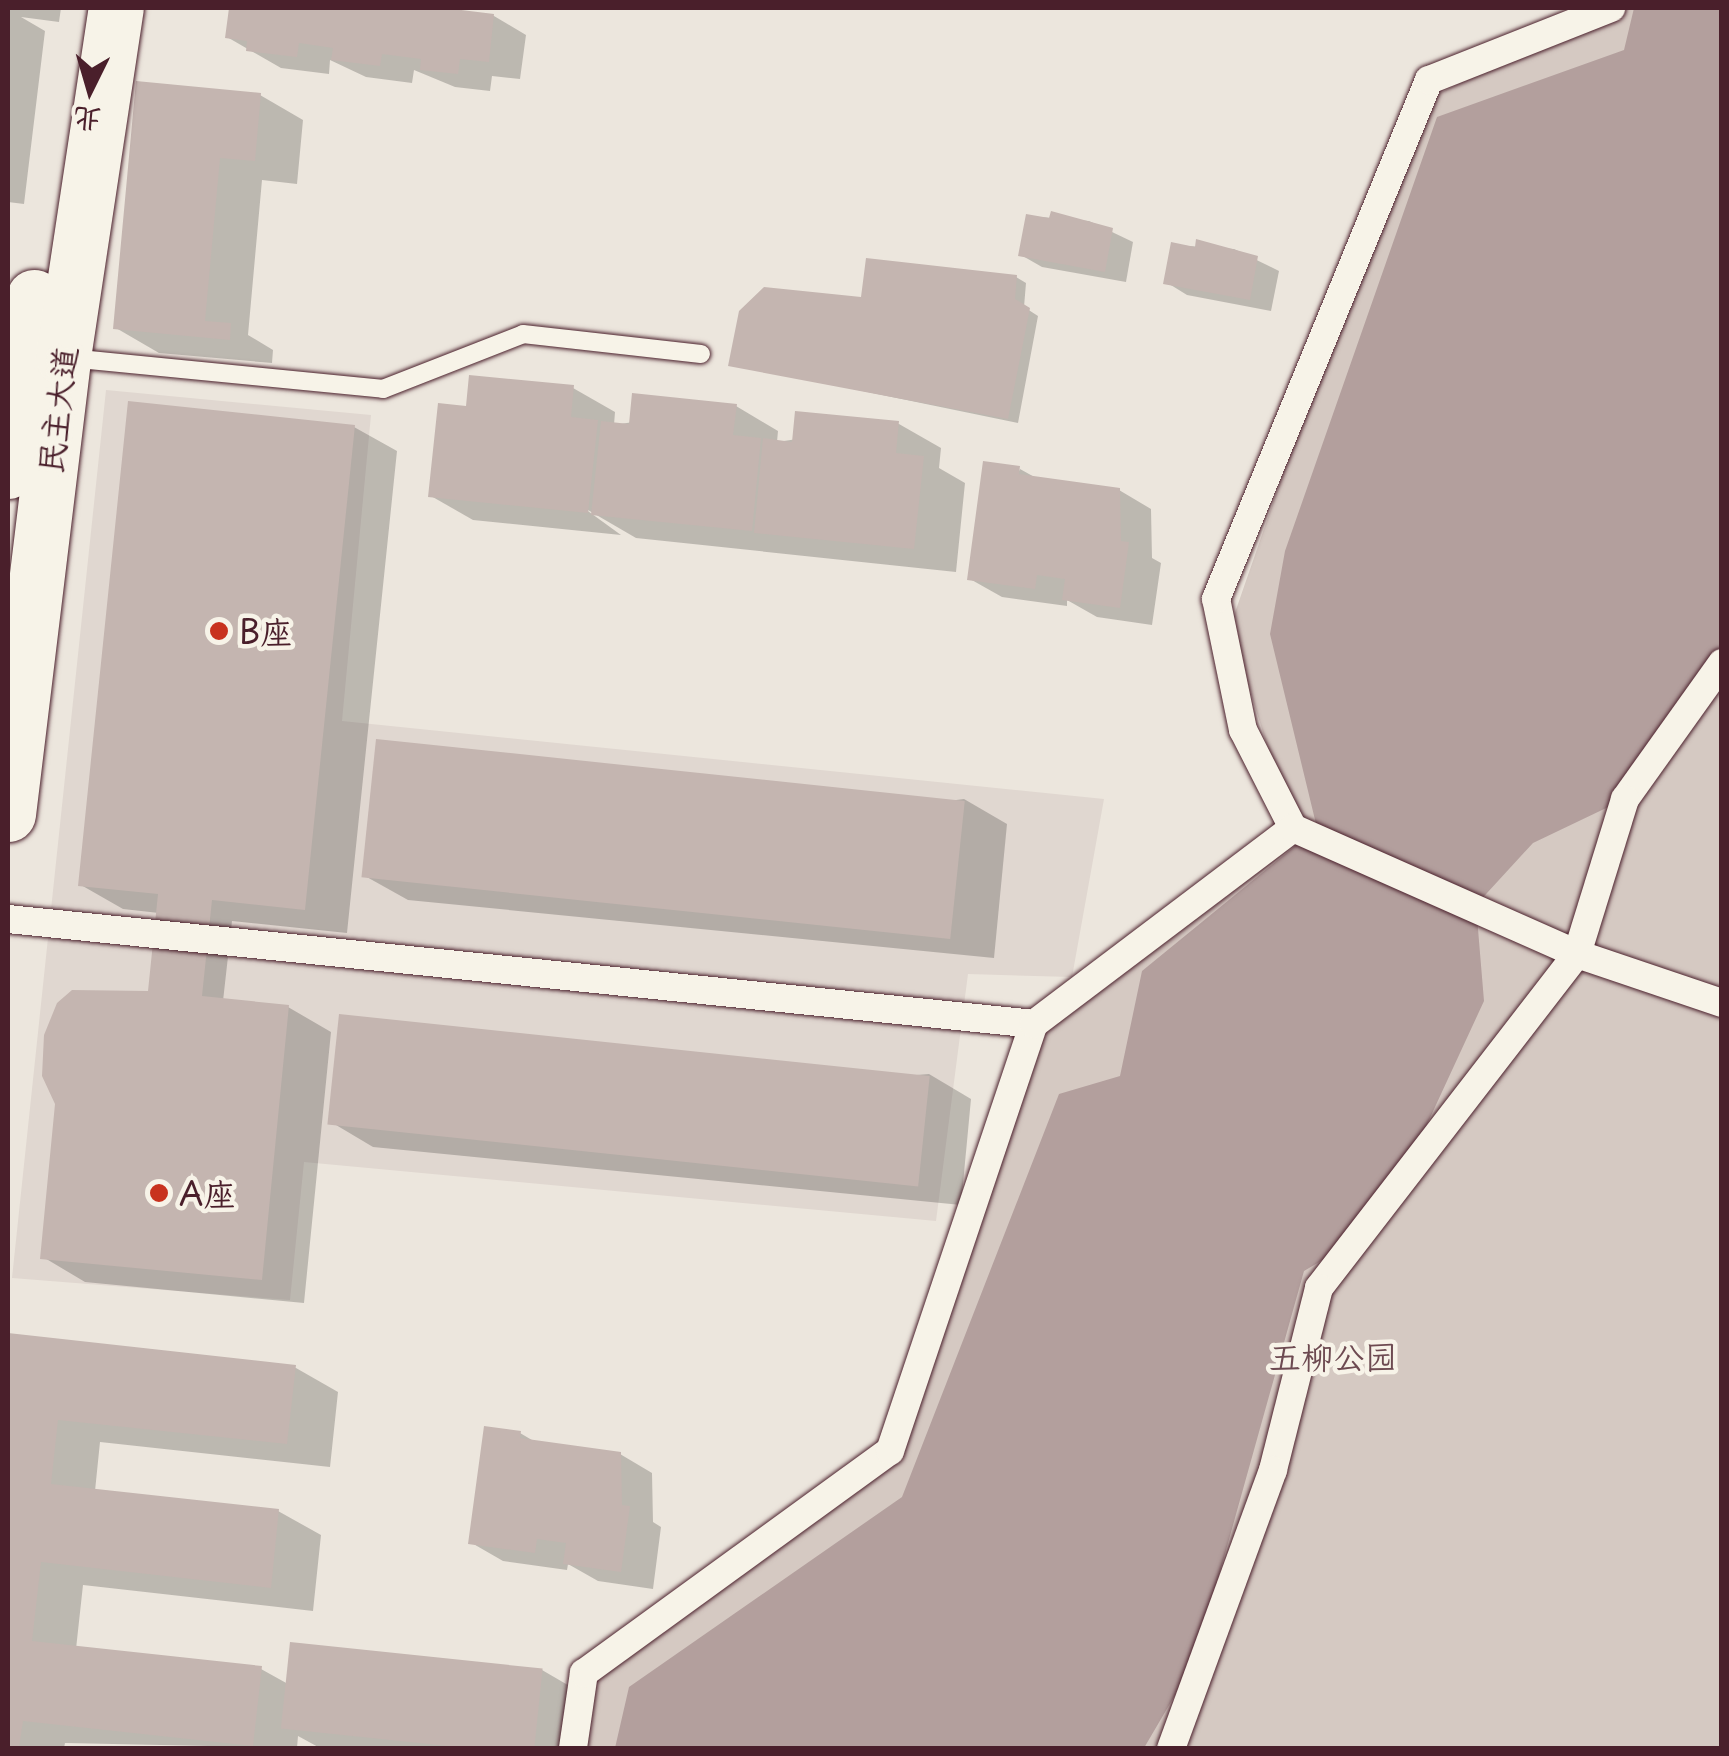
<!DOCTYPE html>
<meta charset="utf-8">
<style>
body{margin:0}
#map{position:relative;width:1729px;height:1756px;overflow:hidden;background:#ece6dd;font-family:"Playpen Sans","LXGW WenKai TC",sans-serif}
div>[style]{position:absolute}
.built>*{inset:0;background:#e0d7d0}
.green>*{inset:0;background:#d5c9c2}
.water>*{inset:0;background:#b39f9d}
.shadow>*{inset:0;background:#0003}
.building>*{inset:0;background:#c4b5b0;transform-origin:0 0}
.roads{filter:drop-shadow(0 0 2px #4a1f2b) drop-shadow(0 0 2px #4a1f2b)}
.service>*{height:18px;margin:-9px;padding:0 9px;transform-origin:9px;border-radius:9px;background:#f7f3e8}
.pedestrian>*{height:28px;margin:-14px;padding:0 14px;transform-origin:14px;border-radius:14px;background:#f7f3e8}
.primary>*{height:55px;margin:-27.5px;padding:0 27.5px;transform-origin:27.5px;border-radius:27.5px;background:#f7f3e8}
.dots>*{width:28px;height:28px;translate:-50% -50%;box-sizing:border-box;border:5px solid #f7f3e8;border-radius:50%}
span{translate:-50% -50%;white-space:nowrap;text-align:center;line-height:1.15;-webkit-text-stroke:9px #f7f3e8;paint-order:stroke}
.street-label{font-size:32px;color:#4a1f2b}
.poi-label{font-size:32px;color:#4a1f2b}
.left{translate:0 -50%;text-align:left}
.park-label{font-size:32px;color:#6d4a51}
.frame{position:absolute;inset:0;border:10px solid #4a1f2b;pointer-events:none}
.north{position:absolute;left:40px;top:40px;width:100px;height:100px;-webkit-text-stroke:8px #f7f3e8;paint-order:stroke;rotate:185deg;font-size:28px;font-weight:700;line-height:40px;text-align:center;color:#4a1f2b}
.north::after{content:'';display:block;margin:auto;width:35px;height:45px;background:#4a1f2b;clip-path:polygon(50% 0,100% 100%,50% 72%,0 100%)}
</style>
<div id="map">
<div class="built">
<i style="clip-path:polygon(106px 390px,371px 415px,342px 721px,1104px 799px,1072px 977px,968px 974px,936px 1221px,304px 1162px,290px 1300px,12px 1278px)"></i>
</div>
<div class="green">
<i style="clip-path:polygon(1611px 8px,1721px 8px,1721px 1748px,573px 1748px,584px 1673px,890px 1451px,1034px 1024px,1293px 828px,1230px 627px,1410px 108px)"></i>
</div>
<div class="water">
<i style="clip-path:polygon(1634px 8px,1721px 8px,1721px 655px,1625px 799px,1533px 843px,1476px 905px,1484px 1001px,1380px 1226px,1304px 1271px,1195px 1661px,1144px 1748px,615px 1748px,629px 1687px,902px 1497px,1059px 1094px,1120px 1076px,1142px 971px,1317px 828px,1270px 634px,1285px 551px,1437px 117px,1624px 50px)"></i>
</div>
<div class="shadow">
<i style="clip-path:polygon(8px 8px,61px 8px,59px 22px,21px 17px,45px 31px,24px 204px,8px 202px)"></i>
<i style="clip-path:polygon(231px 8px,425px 8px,494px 16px,526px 35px,520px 79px,492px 76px,490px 91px,455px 87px,414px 70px,412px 83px,366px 77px,330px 60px,329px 74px,281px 68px,227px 37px)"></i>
<i style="clip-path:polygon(138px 84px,260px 95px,303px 120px,297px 184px,262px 180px,248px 335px,273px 350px,272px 363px,159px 353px,116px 328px)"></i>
<i style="clip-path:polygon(1028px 216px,1089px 221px,1133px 242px,1126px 282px,1042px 267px,1021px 255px)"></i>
<i style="clip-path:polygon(1173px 245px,1234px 249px,1279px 271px,1271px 311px,1187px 295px,1166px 282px)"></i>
<i style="clip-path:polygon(1016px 277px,1026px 283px,1024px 307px,1038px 316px,1018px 423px,731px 364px,864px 300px)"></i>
<i style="clip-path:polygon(573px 388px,615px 412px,614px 425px,736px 406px,778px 431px,777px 442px,899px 424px,941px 448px,939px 468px,965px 483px,956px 572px,636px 538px,581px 506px,621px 535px,473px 520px,431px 496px,468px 408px)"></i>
<i style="clip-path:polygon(354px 427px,397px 451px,347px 933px,232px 921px,223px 1001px,288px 1007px,331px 1032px,304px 1303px,85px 1282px,43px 1257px,58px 1104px,43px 1061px,55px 1011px,73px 992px,150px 994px,159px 913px,123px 909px,81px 885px)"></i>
<i style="clip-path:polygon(1020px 469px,1038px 479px,1119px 490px,1151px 509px,1152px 558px,1161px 563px,1152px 625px,1097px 617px,1067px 600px,1067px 606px,1002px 597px,970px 579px)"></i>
<i style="clip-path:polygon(964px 799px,1007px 824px,994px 958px,408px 900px,365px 876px)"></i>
<i style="clip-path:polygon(929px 1074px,971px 1099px,961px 1205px,373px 1147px,331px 1122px)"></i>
<i style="clip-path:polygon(8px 1335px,296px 1368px,338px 1392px,330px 1467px,100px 1442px,95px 1491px,278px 1511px,321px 1535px,313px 1611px,83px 1585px,76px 1649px,261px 1669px,288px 1684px,542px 1670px,585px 1695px,579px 1748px,320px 1748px,298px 1736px,297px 1748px,65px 1743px,64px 1748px,8px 1748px)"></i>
<i style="clip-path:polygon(520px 1433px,537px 1443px,620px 1454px,652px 1473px,653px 1522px,661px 1527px,653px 1589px,598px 1581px,568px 1564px,567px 1570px,503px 1561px,470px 1542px)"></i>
</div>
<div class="building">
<i style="clip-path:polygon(229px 8px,445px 8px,494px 14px,489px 62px,460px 59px,458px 74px,420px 70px,421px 59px,382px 54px,380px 66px,331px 60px,333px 48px,299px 43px,297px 57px,246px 51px,247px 41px,225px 38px)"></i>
<i style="clip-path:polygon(136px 81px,261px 93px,255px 161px,220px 158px,205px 321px,231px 323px,230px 340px,113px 329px)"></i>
<i style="clip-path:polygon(1051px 211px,1113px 228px,1105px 272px,1018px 256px,1026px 214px,1049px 218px)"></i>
<i style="clip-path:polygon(1196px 239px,1258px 256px,1250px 300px,1163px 284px,1171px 242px,1195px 247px)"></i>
<i style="clip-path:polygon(866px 258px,1017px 275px,1015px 299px,1030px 308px,1008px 419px,728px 366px,739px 311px,764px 287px,861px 297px)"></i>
<i style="clip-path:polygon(469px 375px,574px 385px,571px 417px,598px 420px,588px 513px,428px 497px,438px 403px,466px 406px)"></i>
<i style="clip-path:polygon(632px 393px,737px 404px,733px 435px,761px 438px,752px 531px,591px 515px,601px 421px,629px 424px)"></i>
<i style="clip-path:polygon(128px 401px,355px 425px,305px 910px,212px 900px,202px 996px,289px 1005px,262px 1280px,40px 1259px,55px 1104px,42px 1076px,44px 1035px,57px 1003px,72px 990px,148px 991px,158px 894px,78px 886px)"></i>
<i style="clip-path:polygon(795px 411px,899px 421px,896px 453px,924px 456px,914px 549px,754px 533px,763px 438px,792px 442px)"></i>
<i style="clip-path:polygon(983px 461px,1020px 466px,1019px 474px,1120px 488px,1121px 541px,1129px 542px,1120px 608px,1062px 600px,1065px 579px,1037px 575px,1035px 589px,967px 580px)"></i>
<i style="left:376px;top:739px;width:592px;height:139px;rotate:6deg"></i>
<i style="left:339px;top:1014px;width:594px;height:111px;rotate:6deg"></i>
<i style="clip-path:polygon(8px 1333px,296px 1365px,287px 1444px,58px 1420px,51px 1484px,279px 1509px,271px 1588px,41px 1562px,32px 1641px,262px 1666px,253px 1746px,23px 1721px,19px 1748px,8px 1748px)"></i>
<i style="clip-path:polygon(484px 1426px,521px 1431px,520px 1438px,621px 1452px,622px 1505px,630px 1506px,621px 1572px,563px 1564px,566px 1543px,537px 1539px,535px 1553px,468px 1544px)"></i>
<i style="left:290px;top:1642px;width:254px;height:87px;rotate:6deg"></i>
</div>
<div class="roads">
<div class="service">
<i style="left:69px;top:358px;width:316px;rotate:5.6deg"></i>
<i style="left:383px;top:389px;width:150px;rotate:-21.4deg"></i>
<i style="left:523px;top:334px;width:179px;rotate:6.4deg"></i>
</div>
<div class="pedestrian">
<i style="left:1722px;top:663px;width:167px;rotate:125.5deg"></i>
<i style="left:1625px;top:799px;width:162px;rotate:107.2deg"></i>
<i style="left:1577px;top:954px;width:153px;rotate:18.7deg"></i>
<i style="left:1293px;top:828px;width:110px;rotate:-117deg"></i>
<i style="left:1243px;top:730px;width:134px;rotate:-101.6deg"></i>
<i style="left:1216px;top:599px;width:561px;rotate:-67.69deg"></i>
<i style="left:1429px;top:80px;width:196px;rotate:-21.6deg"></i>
<i style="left:8px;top:919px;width:1031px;rotate:5.84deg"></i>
<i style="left:573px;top:1748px;width:76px;rotate:-81.7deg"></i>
<i style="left:584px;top:1673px;width:378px;rotate:-36deg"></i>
<i style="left:890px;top:1451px;width:451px;rotate:-71.4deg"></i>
<i style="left:1034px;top:1024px;width:325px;rotate:-37.1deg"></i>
<i style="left:1293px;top:828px;width:311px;rotate:23.9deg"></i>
<i style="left:1577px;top:954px;width:422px;rotate:127.7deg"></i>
<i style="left:1319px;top:1288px;width:188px;rotate:104.2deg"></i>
<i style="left:1273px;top:1470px;width:296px;rotate:110.1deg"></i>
</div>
<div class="primary">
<i style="left:8px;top:471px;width:176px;rotate:-81.5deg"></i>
<i style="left:8px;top:814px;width:460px;rotate:-83.1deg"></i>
<i style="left:63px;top:357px;width:353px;rotate:-81.4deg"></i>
</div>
</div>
<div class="dots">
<i style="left:219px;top:631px;background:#c8321e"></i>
<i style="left:159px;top:1193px;background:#c8321e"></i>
</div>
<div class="street-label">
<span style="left:57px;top:410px;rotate:-83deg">民主大道</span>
</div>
<div class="poi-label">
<span class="left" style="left:239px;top:631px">B座</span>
<span class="left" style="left:179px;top:1193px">A座</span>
</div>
<div class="park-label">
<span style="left:1333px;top:1356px">五柳公园</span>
</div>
<div class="frame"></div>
<div class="north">北</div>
</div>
